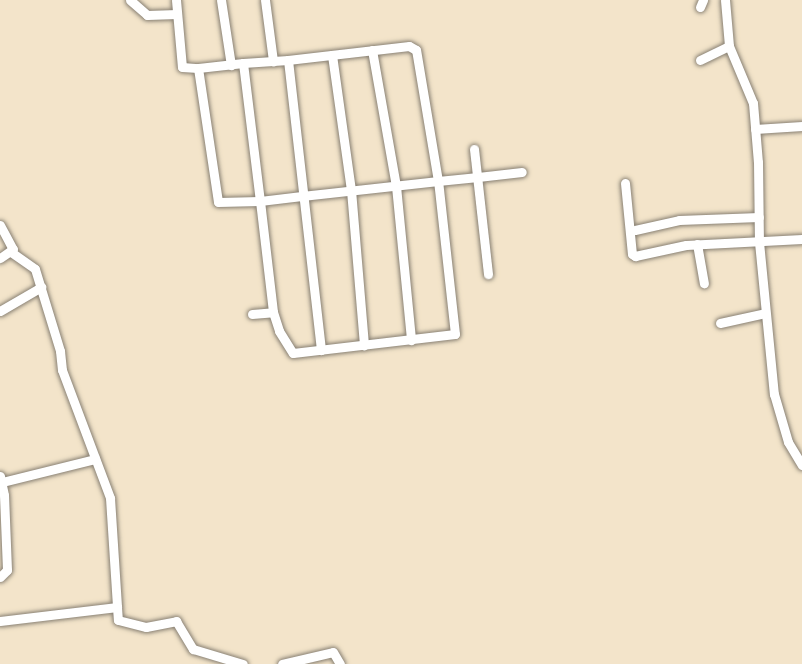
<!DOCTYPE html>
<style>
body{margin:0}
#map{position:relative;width:802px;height:664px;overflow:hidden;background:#f3e4ca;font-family:"IM FELL Great Primer",serif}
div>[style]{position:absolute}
.roads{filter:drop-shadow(0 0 2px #888073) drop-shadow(0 0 2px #888073)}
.minor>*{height:9px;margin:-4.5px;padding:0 4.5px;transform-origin:4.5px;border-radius:4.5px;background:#fff}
span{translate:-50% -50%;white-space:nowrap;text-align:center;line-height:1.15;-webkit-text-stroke:4.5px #f7f3e8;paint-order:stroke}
</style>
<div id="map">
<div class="roads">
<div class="minor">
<i style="left:130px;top:0;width:23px;rotate:41deg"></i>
<i style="left:147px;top:15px;width:30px;rotate:-2deg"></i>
<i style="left:176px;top:0;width:67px;rotate:84.9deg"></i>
<i style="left:182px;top:67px;width:16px;rotate:4deg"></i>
<i style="left:221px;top:0;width:66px;rotate:81.3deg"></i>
<i style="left:265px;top:0;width:62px;rotate:82.5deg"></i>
<i style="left:725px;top:0;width:46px;rotate:85deg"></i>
<i style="left:729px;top:46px;width:62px;rotate:67.2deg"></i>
<i style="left:753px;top:103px;width:59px;rotate:85.2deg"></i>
<i style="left:758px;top:162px;width:80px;rotate:89.3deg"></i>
<i style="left:759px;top:242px;width:153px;rotate:84.4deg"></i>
<i style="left:774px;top:394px;width:50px;rotate:73.7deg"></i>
<i style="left:788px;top:442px;width:27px;rotate:59deg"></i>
<i style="left:700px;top:7px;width:8px;rotate:-67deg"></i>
<i style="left:372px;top:50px;width:138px;rotate:80deg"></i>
<i style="left:396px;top:186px;width:155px;rotate:84.4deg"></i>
<i style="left:332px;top:55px;width:136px;rotate:82deg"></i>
<i style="left:351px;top:190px;width:156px;rotate:85.2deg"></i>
<i style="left:288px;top:60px;width:292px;rotate:83.5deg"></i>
<i style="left:700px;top:60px;width:32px;rotate:-26deg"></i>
<i style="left:243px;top:63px;width:139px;rotate:83deg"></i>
<i style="left:260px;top:201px;width:112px;rotate:83.3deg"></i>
<i style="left:273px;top:312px;width:20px;rotate:72deg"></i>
<i style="left:279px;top:331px;width:26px;rotate:58deg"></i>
<i style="left:293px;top:353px;width:163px;rotate:-6.7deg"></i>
<i style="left:455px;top:334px;width:154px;rotate:-96.3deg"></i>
<i style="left:438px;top:181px;width:133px;rotate:-99.5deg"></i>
<i style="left:416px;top:50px;width:8px;rotate:-150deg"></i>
<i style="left:409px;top:46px;width:122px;rotate:173.4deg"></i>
<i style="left:288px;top:60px;width:45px;rotate:176.2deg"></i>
<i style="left:243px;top:63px;width:45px;rotate:173.7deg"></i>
<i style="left:198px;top:68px;width:135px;rotate:81.5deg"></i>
<i style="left:218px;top:202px;width:42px;rotate:-1.4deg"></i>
<i style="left:260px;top:201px;width:42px;rotate:-6.8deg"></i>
<i style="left:302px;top:196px;width:137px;rotate:-6.3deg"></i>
<i style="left:438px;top:181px;width:40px;rotate:-5.7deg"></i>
<i style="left:478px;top:177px;width:44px;rotate:-6.5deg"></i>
<i style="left:755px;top:129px;width:47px;rotate:-3.7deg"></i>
<i style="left:474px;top:149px;width:126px;rotate:83.6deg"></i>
<i style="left:625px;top:183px;width:71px;rotate:84.4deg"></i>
<i style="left:632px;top:254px;width:4px;rotate:34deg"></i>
<i style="left:635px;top:256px;width:52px;rotate:-12.2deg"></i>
<i style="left:686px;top:245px;width:116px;rotate:-3deg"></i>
<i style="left:0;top:225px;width:27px;rotate:62deg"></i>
<i style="left:13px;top:249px;width:16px;rotate:145deg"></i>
<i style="left:635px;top:230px;width:45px;rotate:-12.8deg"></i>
<i style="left:679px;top:220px;width:80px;rotate:-2.1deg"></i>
<i style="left:697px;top:244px;width:40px;rotate:80deg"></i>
<i style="left:11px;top:252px;width:29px;rotate:35deg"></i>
<i style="left:35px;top:269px;width:86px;rotate:73deg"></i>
<i style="left:60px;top:351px;width:19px;rotate:84deg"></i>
<i style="left:62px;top:370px;width:137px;rotate:69.4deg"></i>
<i style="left:110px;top:498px;width:109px;rotate:86.3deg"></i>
<i style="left:0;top:311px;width:48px;rotate:-30.3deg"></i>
<i style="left:252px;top:314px;width:21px;rotate:-5deg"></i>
<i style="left:720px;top:323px;width:46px;rotate:-12.5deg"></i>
<i style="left:0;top:476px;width:19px;rotate:78deg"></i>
<i style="left:4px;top:495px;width:75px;rotate:87.7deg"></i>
<i style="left:7px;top:570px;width:10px;rotate:135deg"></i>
<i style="left:2px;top:482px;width:96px;rotate:-13.9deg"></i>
<i style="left:0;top:621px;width:118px;rotate:-6.8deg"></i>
<i style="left:117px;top:607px;width:13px;rotate:86deg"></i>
<i style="left:118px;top:620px;width:29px;rotate:14deg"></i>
<i style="left:146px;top:627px;width:31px;rotate:-11deg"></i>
<i style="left:176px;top:621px;width:33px;rotate:59deg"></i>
<i style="left:193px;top:649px;width:52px;rotate:16.7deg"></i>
<i style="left:282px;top:664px;width:52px;rotate:-13.2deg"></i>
<i style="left:333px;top:652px;width:14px;rotate:60deg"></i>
</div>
</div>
</div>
